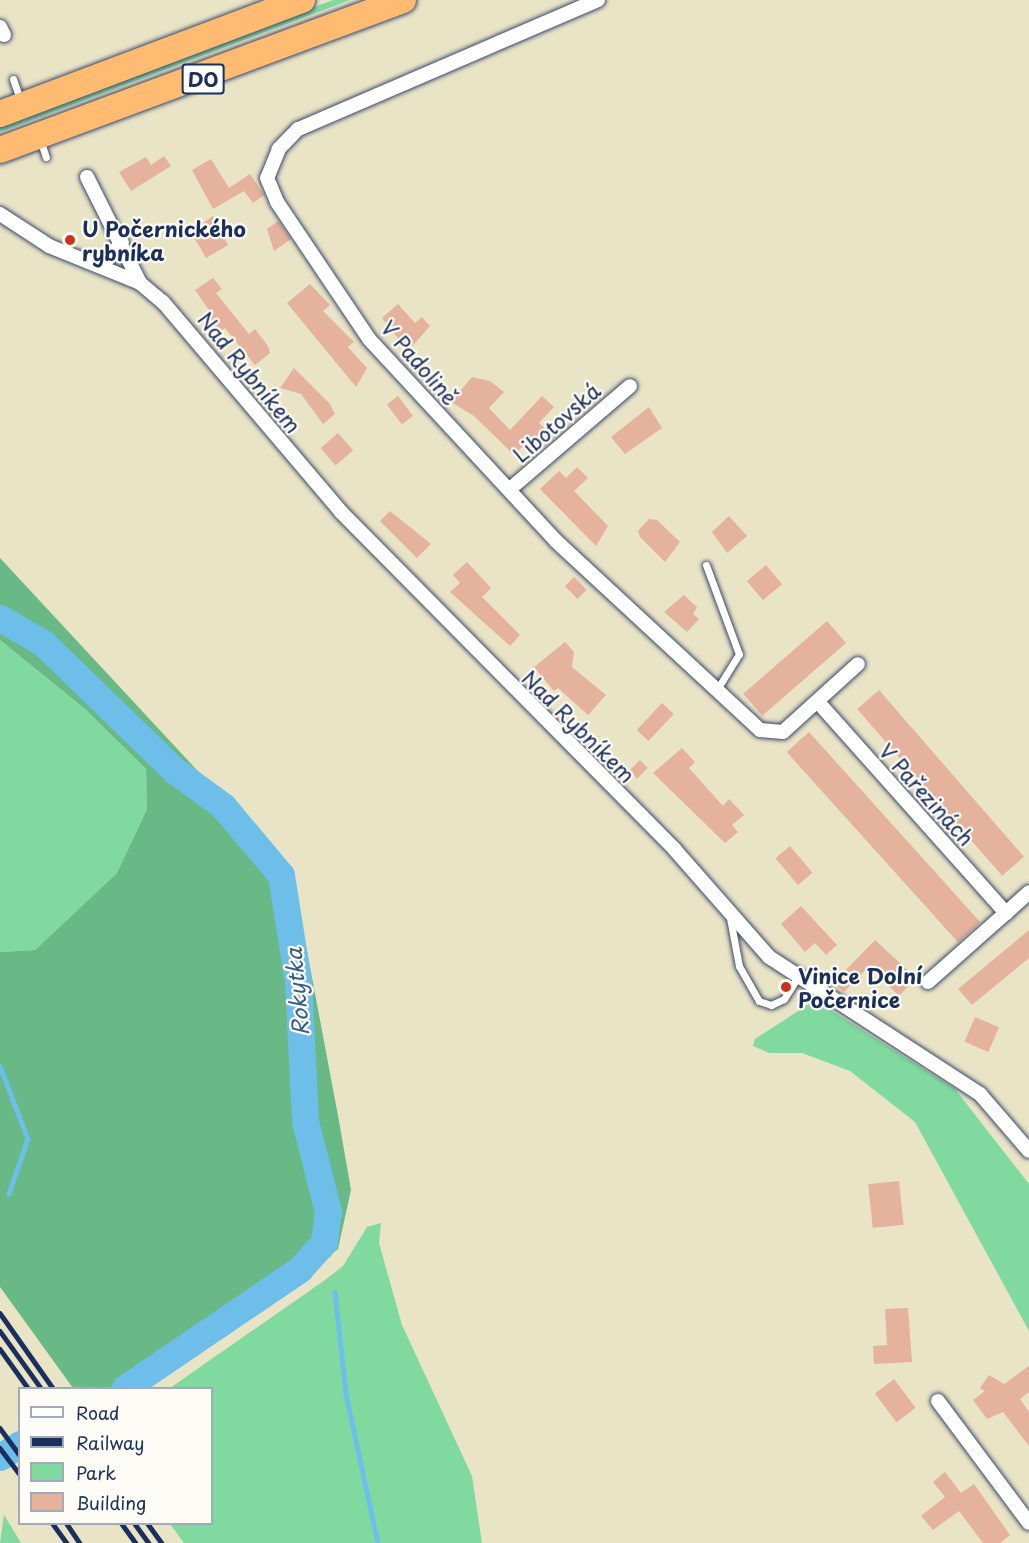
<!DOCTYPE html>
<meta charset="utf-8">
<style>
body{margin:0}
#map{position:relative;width:1029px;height:1543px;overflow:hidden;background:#eae4c6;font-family:"Playpen Sans",sans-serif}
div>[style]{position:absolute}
.green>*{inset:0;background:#80d99e}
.forest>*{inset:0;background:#68b985}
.stream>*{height:4.5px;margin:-2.25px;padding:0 2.25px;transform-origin:2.25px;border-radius:2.25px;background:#6dbfe9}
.river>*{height:27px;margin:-13.5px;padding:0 13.5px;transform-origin:13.5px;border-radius:13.5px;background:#6dbfe9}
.building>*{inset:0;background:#e4b29d;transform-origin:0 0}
.roads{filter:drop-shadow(0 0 2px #3a4a6e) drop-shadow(0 0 2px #3a4a6e)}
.lane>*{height:7px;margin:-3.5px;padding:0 3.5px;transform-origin:3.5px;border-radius:3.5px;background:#fff}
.street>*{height:14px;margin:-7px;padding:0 7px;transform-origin:7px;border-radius:7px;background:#fff}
.highway>*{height:26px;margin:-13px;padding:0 13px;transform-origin:13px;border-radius:13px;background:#ffbb71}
.rail>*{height:4.5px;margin:-2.25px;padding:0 2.25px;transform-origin:2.25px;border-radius:2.25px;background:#1b2f5e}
.dots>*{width:16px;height:16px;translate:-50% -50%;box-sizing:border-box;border:3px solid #fdfcf7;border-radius:50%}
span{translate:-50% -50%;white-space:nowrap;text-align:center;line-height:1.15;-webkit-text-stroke:4.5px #fdfcf7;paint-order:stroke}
.shield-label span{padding:2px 4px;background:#fdfcf7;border:2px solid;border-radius:4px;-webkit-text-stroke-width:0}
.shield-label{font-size:20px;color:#1b2f5e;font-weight:700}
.poi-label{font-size:21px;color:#1b2f5e;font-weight:700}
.left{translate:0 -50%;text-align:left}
.street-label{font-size:21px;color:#1b2f5e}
.water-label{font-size:22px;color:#345a88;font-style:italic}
.legend{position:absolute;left:18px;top:1387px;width:195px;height:138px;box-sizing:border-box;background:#fdfcf7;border:2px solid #a3aaba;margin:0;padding:8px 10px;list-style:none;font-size:18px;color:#1b2f5e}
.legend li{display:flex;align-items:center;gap:12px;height:30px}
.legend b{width:30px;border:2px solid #a3aaba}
</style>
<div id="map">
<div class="green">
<i style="clip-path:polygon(333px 0,350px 0,0 132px,0 126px,13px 121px)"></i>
<i style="clip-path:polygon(0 640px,85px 709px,146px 769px,147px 809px,117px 873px,35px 950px,0 952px)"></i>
<i style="clip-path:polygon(815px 1000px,955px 1089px,1029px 1184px,1029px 1331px,915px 1122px,850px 1071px,802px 1053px,769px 1053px,753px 1046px,755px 1039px)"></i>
<i style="clip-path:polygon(381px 1223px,379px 1243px,402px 1325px,472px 1476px,482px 1543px,184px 1543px,170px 1524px,212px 1524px,212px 1388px,170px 1388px,325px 1280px,343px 1266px,367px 1227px)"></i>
<i style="clip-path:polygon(4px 1515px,20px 1541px,21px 1543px,0 1543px)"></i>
</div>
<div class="forest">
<i style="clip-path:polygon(0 558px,286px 866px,295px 887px,339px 1121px,351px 1190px,338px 1249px,147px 1388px,73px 1388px,0 1287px,0 952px,35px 950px,117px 873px,147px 809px,146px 769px,85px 709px,0 640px)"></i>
</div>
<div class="stream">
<i style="left:0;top:1066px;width:78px;rotate:69deg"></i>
<i style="left:28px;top:1139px;width:58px;rotate:109.1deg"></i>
<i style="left:324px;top:1242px;width:13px;rotate:67deg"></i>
<i style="left:335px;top:1292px;width:103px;rotate:83.8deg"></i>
<i style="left:346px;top:1394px;width:152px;rotate:77.9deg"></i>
</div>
<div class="river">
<i style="left:0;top:618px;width:50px;rotate:30.2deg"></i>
<i style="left:43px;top:643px;width:182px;rotate:44.1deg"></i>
<i style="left:174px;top:770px;width:61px;rotate:36.3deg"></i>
<i style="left:223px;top:806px;width:90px;rotate:50deg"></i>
<i style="left:281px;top:875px;width:108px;rotate:81deg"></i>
<i style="left:298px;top:982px;width:139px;rotate:87.1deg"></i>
<i style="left:305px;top:1121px;width:94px;rotate:75.8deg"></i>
<i style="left:328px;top:1212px;width:30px;rotate:98deg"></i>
<i style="left:324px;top:1242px;width:36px;rotate:132deg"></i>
<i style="left:300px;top:1269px;width:212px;rotate:145.8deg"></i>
<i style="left:0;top:1457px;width:24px;rotate:-33deg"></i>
</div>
<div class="building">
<i style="clip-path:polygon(164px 156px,171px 166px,131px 191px,119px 172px,146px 157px,151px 165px)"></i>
<i style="clip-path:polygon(211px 159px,229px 188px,250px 174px,264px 195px,253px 203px,244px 191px,213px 209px,192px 170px)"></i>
<i style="clip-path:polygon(213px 216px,228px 245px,206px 258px,191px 232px)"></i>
<i style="clip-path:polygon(278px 221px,291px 239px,274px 251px,267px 229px)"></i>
<i style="clip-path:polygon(213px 278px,222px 289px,216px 293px,249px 334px,255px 329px,268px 346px,270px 353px,255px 365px,225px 328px,219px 332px,206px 317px,211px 313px,195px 290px)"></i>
<i style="clip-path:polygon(310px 284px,330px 305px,323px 311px,354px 342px,348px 347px,367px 368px,356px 387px,287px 303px)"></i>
<i style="clip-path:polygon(398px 304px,415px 323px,422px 317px,430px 326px,408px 351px,382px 318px)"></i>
<i style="clip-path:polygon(294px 368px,330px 404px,335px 414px,323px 424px,301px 394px,280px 388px)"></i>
<i style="clip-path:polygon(472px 377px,490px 381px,504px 392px,489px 408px,510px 430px,542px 396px,554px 407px,539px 423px,547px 430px,536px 443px,531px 438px,514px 455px,474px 416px,451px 402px)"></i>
<i style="left:398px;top:396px;width:25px;height:14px;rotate:53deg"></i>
<i style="clip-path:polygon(649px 407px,662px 428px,625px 454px,611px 437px)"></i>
<i style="left:338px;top:433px;width:23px;height:23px;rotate:49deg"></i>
<i style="clip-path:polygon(577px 467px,588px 478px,574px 491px,608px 526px,596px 546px,540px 489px,559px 471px,566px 478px)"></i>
<i style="clip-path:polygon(390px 511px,431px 544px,417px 558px,380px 521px)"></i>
<i style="clip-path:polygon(729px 516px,747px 536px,727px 553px,712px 532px)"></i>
<i style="clip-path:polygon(649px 519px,657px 520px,680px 542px,665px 562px,640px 537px,638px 531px)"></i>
<i style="clip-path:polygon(467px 562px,491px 588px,482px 597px,520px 635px,510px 646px,450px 592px,460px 583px,453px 575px)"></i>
<i style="left:766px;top:565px;width:25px;height:25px;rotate:50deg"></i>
<i style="left:574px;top:577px;width:18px;height:13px;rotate:45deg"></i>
<i style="clip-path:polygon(684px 595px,697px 607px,693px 614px,699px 619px,687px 632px,664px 612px)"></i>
<i style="left:827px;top:621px;width:29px;height:111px;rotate:49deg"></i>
<i style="clip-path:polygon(565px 642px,574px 652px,572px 667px,606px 695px,588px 715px,558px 688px,554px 691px,534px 667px)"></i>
<i style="left:879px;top:690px;width:221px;height:29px;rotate:49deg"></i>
<i style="left:662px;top:703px;width:16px;height:37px;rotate:43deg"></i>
<i style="left:809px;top:732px;width:256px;height:30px;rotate:48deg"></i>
<i style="clip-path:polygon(682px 748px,695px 762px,689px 768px,723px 806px,729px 799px,744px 815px,732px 825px,738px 832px,725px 843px,653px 773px)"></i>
<i style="left:640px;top:760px;width:11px;height:15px;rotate:45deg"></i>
<i style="left:790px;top:846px;width:35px;height:19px;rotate:50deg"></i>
<i style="clip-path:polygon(801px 906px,837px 945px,826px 955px,815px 943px,805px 952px,781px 924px)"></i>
<i style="clip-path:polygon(1029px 930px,1029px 958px,972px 1005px,958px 989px)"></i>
<i style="clip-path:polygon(875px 940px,916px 978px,899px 996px,869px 966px,844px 992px,833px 983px)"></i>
<i style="left:975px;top:1017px;width:26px;height:27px;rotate:23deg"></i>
<i style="left:899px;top:1181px;width:44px;height:31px;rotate:84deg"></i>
<i style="clip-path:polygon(908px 1308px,912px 1362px,874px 1364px,873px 1346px,887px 1345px,885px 1309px)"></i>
<i style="clip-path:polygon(1029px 1366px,1029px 1392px,1020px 1399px,1029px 1412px,1029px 1446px,1003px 1412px,987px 1419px,973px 1400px,985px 1391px,980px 1388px,989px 1375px,1004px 1384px)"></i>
<i style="left:894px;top:1379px;width:36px;height:24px;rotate:53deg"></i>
<i style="clip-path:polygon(945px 1472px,961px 1493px,974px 1484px,1010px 1535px,1000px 1543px,983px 1543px,959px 1511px,933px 1530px,921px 1516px,945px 1497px,933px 1482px)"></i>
</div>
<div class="roads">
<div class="lane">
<i style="left:13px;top:79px;width:24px;rotate:71deg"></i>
<i style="left:40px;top:139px;width:19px;rotate:72deg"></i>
<i style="left:706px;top:565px;width:95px;rotate:69.7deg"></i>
<i style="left:739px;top:654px;width:44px;rotate:121.9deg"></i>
<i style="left:730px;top:918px;width:49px;rotate:79.4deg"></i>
<i style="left:739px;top:966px;width:40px;rotate:60.3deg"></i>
<i style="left:759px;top:1001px;width:13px;rotate:18deg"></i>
<i style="left:771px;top:1005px;width:14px;rotate:-25deg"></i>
<i style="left:784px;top:999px;width:25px;rotate:-58deg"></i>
</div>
<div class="street">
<i style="left:598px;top:0;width:327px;rotate:156.7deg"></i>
<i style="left:298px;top:129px;width:28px;rotate:134deg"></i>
<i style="left:279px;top:149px;width:31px;rotate:112deg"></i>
<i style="left:267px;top:178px;width:26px;rotate:67deg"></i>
<i style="left:277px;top:202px;width:165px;rotate:56.1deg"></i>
<i style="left:369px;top:339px;width:275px;rotate:47.2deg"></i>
<i style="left:556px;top:541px;width:278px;rotate:42.8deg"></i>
<i style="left:760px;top:730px;width:23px;rotate:5deg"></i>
<i style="left:783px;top:732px;width:101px;rotate:-42.2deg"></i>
<i style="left:0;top:27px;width:9px;rotate:63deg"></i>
<i style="left:87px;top:177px;width:119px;rotate:63.4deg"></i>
<i style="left:0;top:214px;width:59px;rotate:33.1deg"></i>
<i style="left:49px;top:246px;width:98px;rotate:22.1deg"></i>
<i style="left:140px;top:283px;width:30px;rotate:40deg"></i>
<i style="left:163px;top:302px;width:275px;rotate:49.7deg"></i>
<i style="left:341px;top:512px;width:475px;rotate:45.3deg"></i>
<i style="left:675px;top:850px;width:142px;rotate:48.7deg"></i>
<i style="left:769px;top:957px;width:252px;rotate:33deg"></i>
<i style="left:980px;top:1094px;width:75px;rotate:49.3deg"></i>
<i style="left:102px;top:266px;width:31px;rotate:-50deg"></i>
<i style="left:510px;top:489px;width:158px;rotate:-40.6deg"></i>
<i style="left:818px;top:702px;width:283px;rotate:48.3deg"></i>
<i style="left:1006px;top:913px;width:31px;rotate:-42deg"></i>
<i style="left:928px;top:982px;width:104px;rotate:-41.5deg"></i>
<i style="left:938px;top:1401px;width:152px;rotate:53.3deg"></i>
</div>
<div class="highway">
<i style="left:0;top:114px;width:323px;rotate:-20.7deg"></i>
<i style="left:0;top:150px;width:430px;rotate:-20.4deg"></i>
</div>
</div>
<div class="rail">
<i style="left:0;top:1313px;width:92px;rotate:54.8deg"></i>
<i style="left:0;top:1331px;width:70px;rotate:54.3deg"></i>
<i style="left:0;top:1349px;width:48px;rotate:54.3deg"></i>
<i style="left:0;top:1428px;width:34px;rotate:54deg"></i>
<i style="left:0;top:1448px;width:34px;rotate:53deg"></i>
<i style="left:53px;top:1524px;width:24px;rotate:54deg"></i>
<i style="left:67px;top:1524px;width:23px;rotate:56deg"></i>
<i style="left:122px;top:1524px;width:24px;rotate:54deg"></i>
<i style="left:135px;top:1524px;width:24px;rotate:54deg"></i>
<i style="left:148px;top:1524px;width:24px;rotate:54deg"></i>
</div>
<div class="dots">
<i style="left:70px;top:240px;background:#c8321e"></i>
<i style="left:786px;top:987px;background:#c8321e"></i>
</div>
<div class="shield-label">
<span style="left:203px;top:79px">D0</span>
</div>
<div class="poi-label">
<span class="left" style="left:82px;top:240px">U Počernického<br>rybníka</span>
<span class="left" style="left:798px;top:987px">Vinice Dolní<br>Počernice</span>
</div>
<div class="street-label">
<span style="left:420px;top:362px;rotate:49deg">V Padolině</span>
<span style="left:250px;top:372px;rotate:51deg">Nad Rybníkem</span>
<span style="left:556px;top:422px;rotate:-41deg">Libotovská</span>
<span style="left:579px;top:726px;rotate:45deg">Nad Rybníkem</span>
<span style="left:927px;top:794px;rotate:48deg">V Pařezinách</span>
</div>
<div class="water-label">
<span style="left:296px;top:992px;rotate:-95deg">Rokytka</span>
</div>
<ul class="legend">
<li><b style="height:8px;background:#fff"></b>Road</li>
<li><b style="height:8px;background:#1b2f5e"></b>Railway</li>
<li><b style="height:16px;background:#80d99e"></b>Park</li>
<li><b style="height:16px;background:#e4b29d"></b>Building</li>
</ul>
</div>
